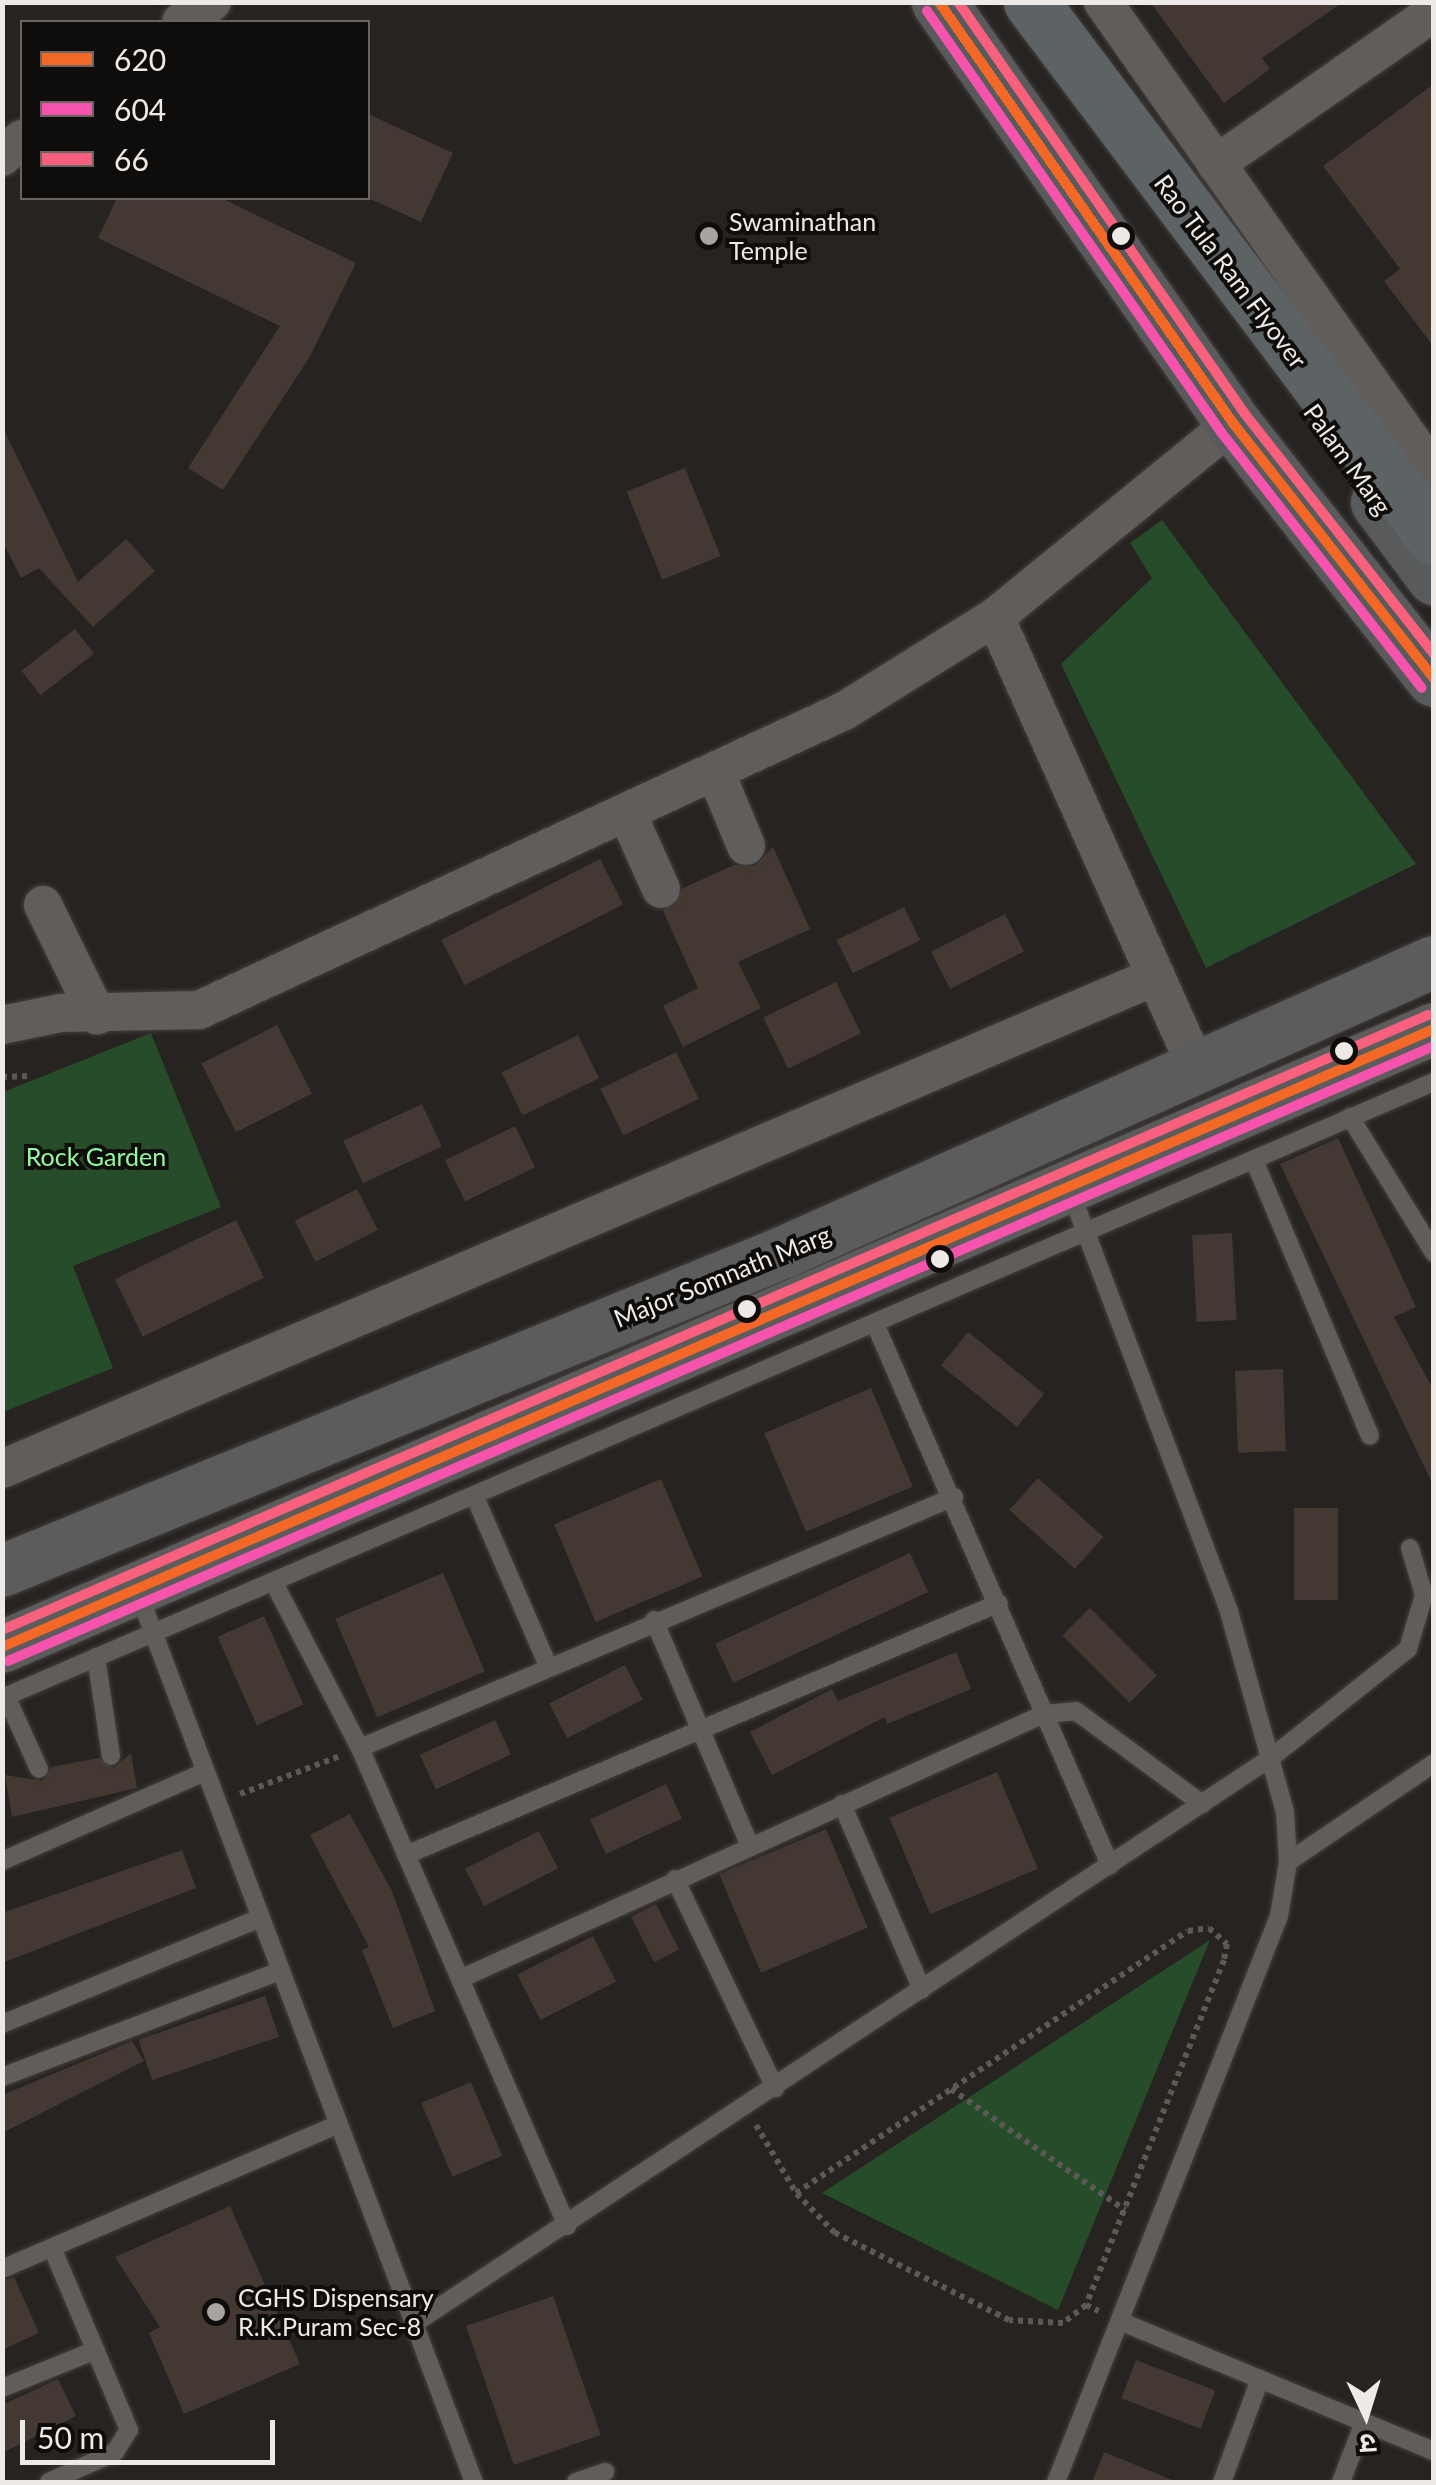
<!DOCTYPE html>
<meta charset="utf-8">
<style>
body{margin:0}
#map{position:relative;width:1436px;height:2485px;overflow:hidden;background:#262321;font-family:Lato,"Noto Sans Devanagari",sans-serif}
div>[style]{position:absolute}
.green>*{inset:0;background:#264c29}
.building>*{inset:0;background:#433932;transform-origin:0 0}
.path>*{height:6px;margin-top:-3px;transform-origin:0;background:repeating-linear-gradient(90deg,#5c5957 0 5px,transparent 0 10px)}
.roads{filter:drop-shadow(0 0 2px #44403f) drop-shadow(0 0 2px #44403f)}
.lane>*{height:18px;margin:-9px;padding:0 9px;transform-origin:9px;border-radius:9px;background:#605d5b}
.street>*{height:38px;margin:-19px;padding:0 19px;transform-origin:19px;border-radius:19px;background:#605d5b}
.secondary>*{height:52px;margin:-26px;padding:0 26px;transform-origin:26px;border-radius:26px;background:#5c5c5c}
.primary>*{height:55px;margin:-27.5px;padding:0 27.5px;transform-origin:27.5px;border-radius:27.5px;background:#595a5b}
.highway>*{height:55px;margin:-27.5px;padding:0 27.5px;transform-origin:27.5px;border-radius:27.5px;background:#5d6265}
.bus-1>*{height:10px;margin:-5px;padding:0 5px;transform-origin:5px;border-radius:5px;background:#f36827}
.bus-2>*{height:10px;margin:-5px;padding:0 5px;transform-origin:5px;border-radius:5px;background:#f653ac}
.bus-3>*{height:10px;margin:-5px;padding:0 5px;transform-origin:5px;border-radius:5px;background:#f8607d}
.dots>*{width:28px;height:28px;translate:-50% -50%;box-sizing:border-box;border:5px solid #0f0d0b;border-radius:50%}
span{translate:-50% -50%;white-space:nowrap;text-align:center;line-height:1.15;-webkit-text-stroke:8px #0f0d0b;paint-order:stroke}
.poi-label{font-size:25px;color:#eeeae7}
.left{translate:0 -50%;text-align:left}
.street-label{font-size:25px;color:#eeeae7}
.park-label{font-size:25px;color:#94fb9d}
.frame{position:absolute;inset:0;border:5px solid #eeeae7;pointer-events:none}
.legend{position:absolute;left:20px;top:20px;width:350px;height:180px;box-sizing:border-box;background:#0f0d0b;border:2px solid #686563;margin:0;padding:12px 18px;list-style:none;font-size:30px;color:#eeeae7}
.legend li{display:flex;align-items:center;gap:20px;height:50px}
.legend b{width:50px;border:2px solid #686563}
.north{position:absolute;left:1316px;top:2365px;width:100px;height:100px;-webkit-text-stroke:8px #0f0d0b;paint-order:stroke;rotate:176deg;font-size:28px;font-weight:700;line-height:40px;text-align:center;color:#eeeae7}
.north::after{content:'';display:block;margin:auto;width:35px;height:45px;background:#eeeae7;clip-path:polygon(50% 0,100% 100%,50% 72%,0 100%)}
.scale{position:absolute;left:20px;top:2420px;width:255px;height:45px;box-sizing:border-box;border:5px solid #eeeae7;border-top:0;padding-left:12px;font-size:30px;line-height:35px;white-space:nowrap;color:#eeeae7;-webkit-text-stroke:8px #0f0d0b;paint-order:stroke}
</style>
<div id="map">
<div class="green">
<i style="clip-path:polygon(1162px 520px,1416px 864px,1206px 968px,1061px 664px,1152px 578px,1130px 543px)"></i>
<i style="clip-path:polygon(151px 1033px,221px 1207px,73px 1266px,113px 1368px,3px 1412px,3px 1092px)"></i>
<i style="clip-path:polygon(1210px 1940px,1058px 2310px,822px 2193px)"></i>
</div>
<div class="building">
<i style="clip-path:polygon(1150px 2px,1343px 2px,1262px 58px,1270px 69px,1224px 103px)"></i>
<i style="clip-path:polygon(1434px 84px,1434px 347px,1384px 281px,1400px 269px,1323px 166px)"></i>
<i style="clip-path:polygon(368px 114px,453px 153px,421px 222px,368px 198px)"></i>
<i style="clip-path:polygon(117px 198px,221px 198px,356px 263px,309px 358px,223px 490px,188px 468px,280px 326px,98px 238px)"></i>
<i style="clip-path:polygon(2px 426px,78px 582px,126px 539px,155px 571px,93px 627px,39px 568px,21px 578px,2px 540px)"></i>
<i style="left:685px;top:468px;width:95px;height:63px;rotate:68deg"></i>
<i style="left:75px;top:629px;width:31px;height:68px;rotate:52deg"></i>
<i style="clip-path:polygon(773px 847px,810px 929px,738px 962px,761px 1008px,683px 1047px,663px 1006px,698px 988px,663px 911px,683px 888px,734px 865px,755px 866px)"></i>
<i style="left:600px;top:859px;width:51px;height:178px;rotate:63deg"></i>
<i style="left:904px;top:907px;width:37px;height:75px;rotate:64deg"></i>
<i style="left:1005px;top:914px;width:42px;height:83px;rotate:63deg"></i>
<i style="left:836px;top:982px;width:57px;height:81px;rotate:64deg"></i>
<i style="left:277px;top:1025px;width:77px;height:85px;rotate:63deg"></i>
<i style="left:578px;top:1035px;width:48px;height:85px;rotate:64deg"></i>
<i style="left:676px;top:1052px;width:52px;height:84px;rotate:64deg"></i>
<i style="left:422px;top:1104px;width:47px;height:87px;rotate:65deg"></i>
<i style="left:515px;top:1126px;width:46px;height:78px;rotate:64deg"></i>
<i style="clip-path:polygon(1338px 1138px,1416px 1307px,1394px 1317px,1434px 1391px,1434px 1487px,1280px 1164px)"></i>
<i style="left:357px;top:1189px;width:46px;height:70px;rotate:63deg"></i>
<i style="left:236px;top:1220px;width:64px;height:135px;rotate:64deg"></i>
<i style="left:1232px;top:1233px;width:87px;height:40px;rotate:87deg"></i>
<i style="left:968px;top:1332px;width:98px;height:43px;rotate:39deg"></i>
<i style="left:1283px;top:1369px;width:82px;height:48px;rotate:88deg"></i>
<i style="left:871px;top:1388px;width:107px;height:116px;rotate:67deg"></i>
<i style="left:1038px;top:1478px;width:88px;height:43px;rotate:42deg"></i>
<i style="left:661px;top:1479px;width:106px;height:116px;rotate:67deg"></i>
<i style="left:1294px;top:1508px;width:44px;height:92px"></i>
<i style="left:910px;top:1553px;width:43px;height:215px;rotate:65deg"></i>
<i style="left:443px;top:1573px;width:107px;height:117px;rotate:67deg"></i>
<i style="left:1090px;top:1608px;width:95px;height:39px;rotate:45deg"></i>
<i style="left:264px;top:1616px;width:97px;height:51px;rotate:66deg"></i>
<i style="clip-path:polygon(956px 1652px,971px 1689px,887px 1724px,885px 1717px,772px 1775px,750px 1732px,832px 1689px,838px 1701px)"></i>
<i style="left:625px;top:1665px;width:39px;height:85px;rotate:63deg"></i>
<i style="left:495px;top:1720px;width:38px;height:83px;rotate:65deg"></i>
<i style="clip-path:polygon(131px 1753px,137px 1788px,12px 1817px,5px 1775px,43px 1781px,51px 1767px,99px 1758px,114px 1768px)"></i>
<i style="left:997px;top:1772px;width:105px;height:117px;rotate:67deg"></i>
<i style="left:666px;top:1784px;width:38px;height:84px;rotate:65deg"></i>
<i style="clip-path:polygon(350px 1814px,392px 1891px,435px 2011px,393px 2028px,362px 1950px,369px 1947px,310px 1835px)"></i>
<i style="left:826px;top:1829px;width:107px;height:116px;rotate:67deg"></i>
<i style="left:539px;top:1831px;width:42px;height:83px;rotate:63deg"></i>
<i style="clip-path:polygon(182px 1850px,196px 1888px,2px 1963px,2px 1913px)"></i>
<i style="left:656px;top:1904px;width:51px;height:28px;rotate:63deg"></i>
<i style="left:593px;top:1936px;width:51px;height:85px;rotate:63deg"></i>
<i style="left:265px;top:1996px;width:43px;height:134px;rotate:71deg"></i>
<i style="clip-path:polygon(132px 2041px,144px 2061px,2px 2133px,2px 2095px)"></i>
<i style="left:471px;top:2082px;width:80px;height:54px;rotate:67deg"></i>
<i style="clip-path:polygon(230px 2206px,300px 2364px,184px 2414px,149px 2333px,160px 2327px,115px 2257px)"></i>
<i style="clip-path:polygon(14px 2277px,39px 2333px,2px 2350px,2px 2281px)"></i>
<i style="left:553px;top:2296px;width:147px;height:92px;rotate:71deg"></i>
<i style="left:1136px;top:2360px;width:85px;height:41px;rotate:21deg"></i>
<i style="clip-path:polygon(58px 2379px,76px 2416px,2px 2453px,2px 2405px)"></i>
<i style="clip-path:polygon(1104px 2452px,1177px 2482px,1092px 2482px)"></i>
</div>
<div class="path">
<i style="left:2px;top:1077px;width:27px;rotate:-2deg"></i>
<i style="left:240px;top:1794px;width:107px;rotate:-20.8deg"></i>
<i style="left:951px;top:2089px;width:212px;rotate:34.8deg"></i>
<i style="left:756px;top:2125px;width:79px;rotate:59.5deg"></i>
<i style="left:1086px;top:2305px;width:29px;rotate:142deg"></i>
<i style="left:1063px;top:2323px;width:54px;rotate:-176.8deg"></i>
<i style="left:1009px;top:2320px;width:195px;rotate:-153.4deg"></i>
<i style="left:835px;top:2233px;width:56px;rotate:-134.3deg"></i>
<i style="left:796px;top:2193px;width:471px;rotate:-33.8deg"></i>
<i style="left:1188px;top:1931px;width:21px;rotate:-8deg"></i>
<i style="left:1209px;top:1928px;width:24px;rotate:42deg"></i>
<i style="left:1227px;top:1944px;width:16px;rotate:101deg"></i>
<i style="left:1224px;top:1960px;width:372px;rotate:111.8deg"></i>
<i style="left:1086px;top:2305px;width:14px;rotate:25deg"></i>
</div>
<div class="roads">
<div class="lane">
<i style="left:1350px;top:1117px;width:160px;rotate:58.3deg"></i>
<i style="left:1254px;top:1160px;width:299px;rotate:67.2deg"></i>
<i style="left:876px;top:1326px;width:588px;rotate:66.53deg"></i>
<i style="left:475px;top:1497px;width:184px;rotate:66.6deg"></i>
<i style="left:274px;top:1583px;width:186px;rotate:62.5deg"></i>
<i style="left:360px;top:1748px;width:521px;rotate:66.58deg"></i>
<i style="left:138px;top:1592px;width:951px;rotate:69.32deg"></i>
<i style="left:654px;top:1620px;width:246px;rotate:67deg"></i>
<i style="left:96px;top:1657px;width:100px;rotate:81.4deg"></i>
<i style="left:6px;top:1696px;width:80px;rotate:65.7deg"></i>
<i style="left:2px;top:1698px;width:1559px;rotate:-23.28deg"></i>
<i style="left:360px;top:1748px;width:645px;rotate:-22.91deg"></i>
<i style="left:842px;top:1804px;width:202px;rotate:66.7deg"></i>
<i style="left:406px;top:1855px;width:644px;rotate:-23.02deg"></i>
<i style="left:2px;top:1861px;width:222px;rotate:-23.7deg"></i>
<i style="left:1288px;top:1862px;width:176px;rotate:-34.1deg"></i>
<i style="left:675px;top:1879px;width:232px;rotate:64.4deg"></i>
<i style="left:460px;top:1979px;width:641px;rotate:-24.41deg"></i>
<i style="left:1044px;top:1714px;width:32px;rotate:-5deg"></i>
<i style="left:1076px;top:1711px;width:157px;rotate:36.4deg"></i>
<i style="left:2px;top:2024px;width:279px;rotate:-22.3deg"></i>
<i style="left:2px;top:2077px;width:297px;rotate:-20.9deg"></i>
<i style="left:2px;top:2269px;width:364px;rotate:-23.3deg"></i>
<i style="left:1122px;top:2322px;width:338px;rotate:22.5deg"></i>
<i style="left:415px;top:2323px;width:1027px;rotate:-33.44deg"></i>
<i style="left:1272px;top:1757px;width:174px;rotate:-38.5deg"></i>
<i style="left:1408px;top:1649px;width:56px;rotate:-73.5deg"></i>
<i style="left:1424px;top:1595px;width:49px;rotate:-106.6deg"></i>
<i style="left:2px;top:2388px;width:101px;rotate:-22deg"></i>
<i style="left:49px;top:2482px;width:72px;rotate:-24.4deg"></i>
<i style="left:115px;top:2452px;width:26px;rotate:-58deg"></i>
<i style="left:129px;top:2430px;width:198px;rotate:-112.9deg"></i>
<i style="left:576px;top:2482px;width:31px;rotate:-19deg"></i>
<i style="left:1056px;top:2482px;width:608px;rotate:-68.5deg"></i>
<i style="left:1279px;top:1916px;width:55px;rotate:-80.5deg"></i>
<i style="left:1288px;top:1862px;width:50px;rotate:-93.4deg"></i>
<i style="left:1285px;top:1812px;width:209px;rotate:-105.6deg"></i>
<i style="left:1229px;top:1611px;width:449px;rotate:-110.7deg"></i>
<i style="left:1222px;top:2482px;width:110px;rotate:-69.7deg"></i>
<i style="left:1341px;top:2482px;width:64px;rotate:-69deg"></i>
</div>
<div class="street">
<i style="left:1103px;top:2px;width:576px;rotate:54.9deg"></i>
<i style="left:181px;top:22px;width:37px;rotate:-33deg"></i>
<i style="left:2px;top:157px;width:27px;rotate:-42deg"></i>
<i style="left:1216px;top:164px;width:266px;rotate:-34.9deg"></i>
<i style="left:995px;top:617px;width:494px;rotate:65.9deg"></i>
<i style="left:715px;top:771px;width:81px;rotate:67.5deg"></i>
<i style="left:627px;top:813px;width:83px;rotate:65.9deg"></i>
<i style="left:43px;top:905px;width:123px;rotate:63.9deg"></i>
<i style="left:2px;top:1025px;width:59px;rotate:-11.7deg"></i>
<i style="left:60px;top:1013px;width:139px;rotate:-1.2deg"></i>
<i style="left:199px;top:1010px;width:711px;rotate:-24.87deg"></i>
<i style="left:844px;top:711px;width:178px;rotate:-31.9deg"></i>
<i style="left:995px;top:617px;width:307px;rotate:-39.2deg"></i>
<i style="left:2px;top:1469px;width:1255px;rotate:-23.13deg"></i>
</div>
<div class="secondary">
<i style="left:2px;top:1571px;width:840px;rotate:-22.17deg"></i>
<i style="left:780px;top:1254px;width:716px;rotate:-24.06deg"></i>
<i style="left:2px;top:1647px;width:1560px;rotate:-23.34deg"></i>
</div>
<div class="primary">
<i style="left:939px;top:2px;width:513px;rotate:55.07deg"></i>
<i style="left:1233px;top:423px;width:325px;rotate:51.9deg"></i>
<i style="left:1378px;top:502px;width:94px;rotate:53.3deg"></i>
</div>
<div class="highway">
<i style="left:1031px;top:2px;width:671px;rotate:53.06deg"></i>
</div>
</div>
<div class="bus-1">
<i style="left:939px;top:2px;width:513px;rotate:55.07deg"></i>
<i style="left:1233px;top:423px;width:325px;rotate:51.8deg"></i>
<i style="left:2px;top:1647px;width:1560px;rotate:-23.34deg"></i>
</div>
<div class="bus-2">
<i style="left:927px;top:11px;width:513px;rotate:55.07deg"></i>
<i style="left:1221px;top:432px;width:325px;rotate:51.9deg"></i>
<i style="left:8px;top:1661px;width:1553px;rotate:-23.33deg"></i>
</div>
<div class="bus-3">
<i style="left:958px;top:2px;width:502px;rotate:55.14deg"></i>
<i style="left:1245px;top:414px;width:305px;rotate:51.8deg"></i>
<i style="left:2px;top:1630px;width:1553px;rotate:-23.33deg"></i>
</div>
<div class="dots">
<i style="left:709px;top:236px;background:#a8a4a2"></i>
<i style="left:1121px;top:236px;background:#eeeae7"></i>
<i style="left:1344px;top:1051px;background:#eeeae7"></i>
<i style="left:940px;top:1259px;background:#eeeae7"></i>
<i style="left:747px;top:1309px;background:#eeeae7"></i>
<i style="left:216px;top:2312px;background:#a8a4a2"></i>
</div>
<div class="poi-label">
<span class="left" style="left:729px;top:236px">Swaminathan<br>Temple</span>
<span class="left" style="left:238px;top:2312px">CGHS Dispensary<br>R.K.Puram Sec-8</span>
</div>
<div class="street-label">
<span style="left:1231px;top:271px;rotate:53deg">Rao Tula Ram Flyover</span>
<span style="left:1348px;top:459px;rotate:54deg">Palam Marg</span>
<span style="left:722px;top:1276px;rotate:-22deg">Major Somnath Marg</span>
</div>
<div class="park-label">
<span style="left:96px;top:1156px">Rock Garden</span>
</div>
<div class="frame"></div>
<ul class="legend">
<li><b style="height:12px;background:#f36827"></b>620</li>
<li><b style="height:12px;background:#f653ac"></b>604</li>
<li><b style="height:12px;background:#f8607d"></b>66</li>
</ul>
<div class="north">उ</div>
<div class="scale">50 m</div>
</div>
